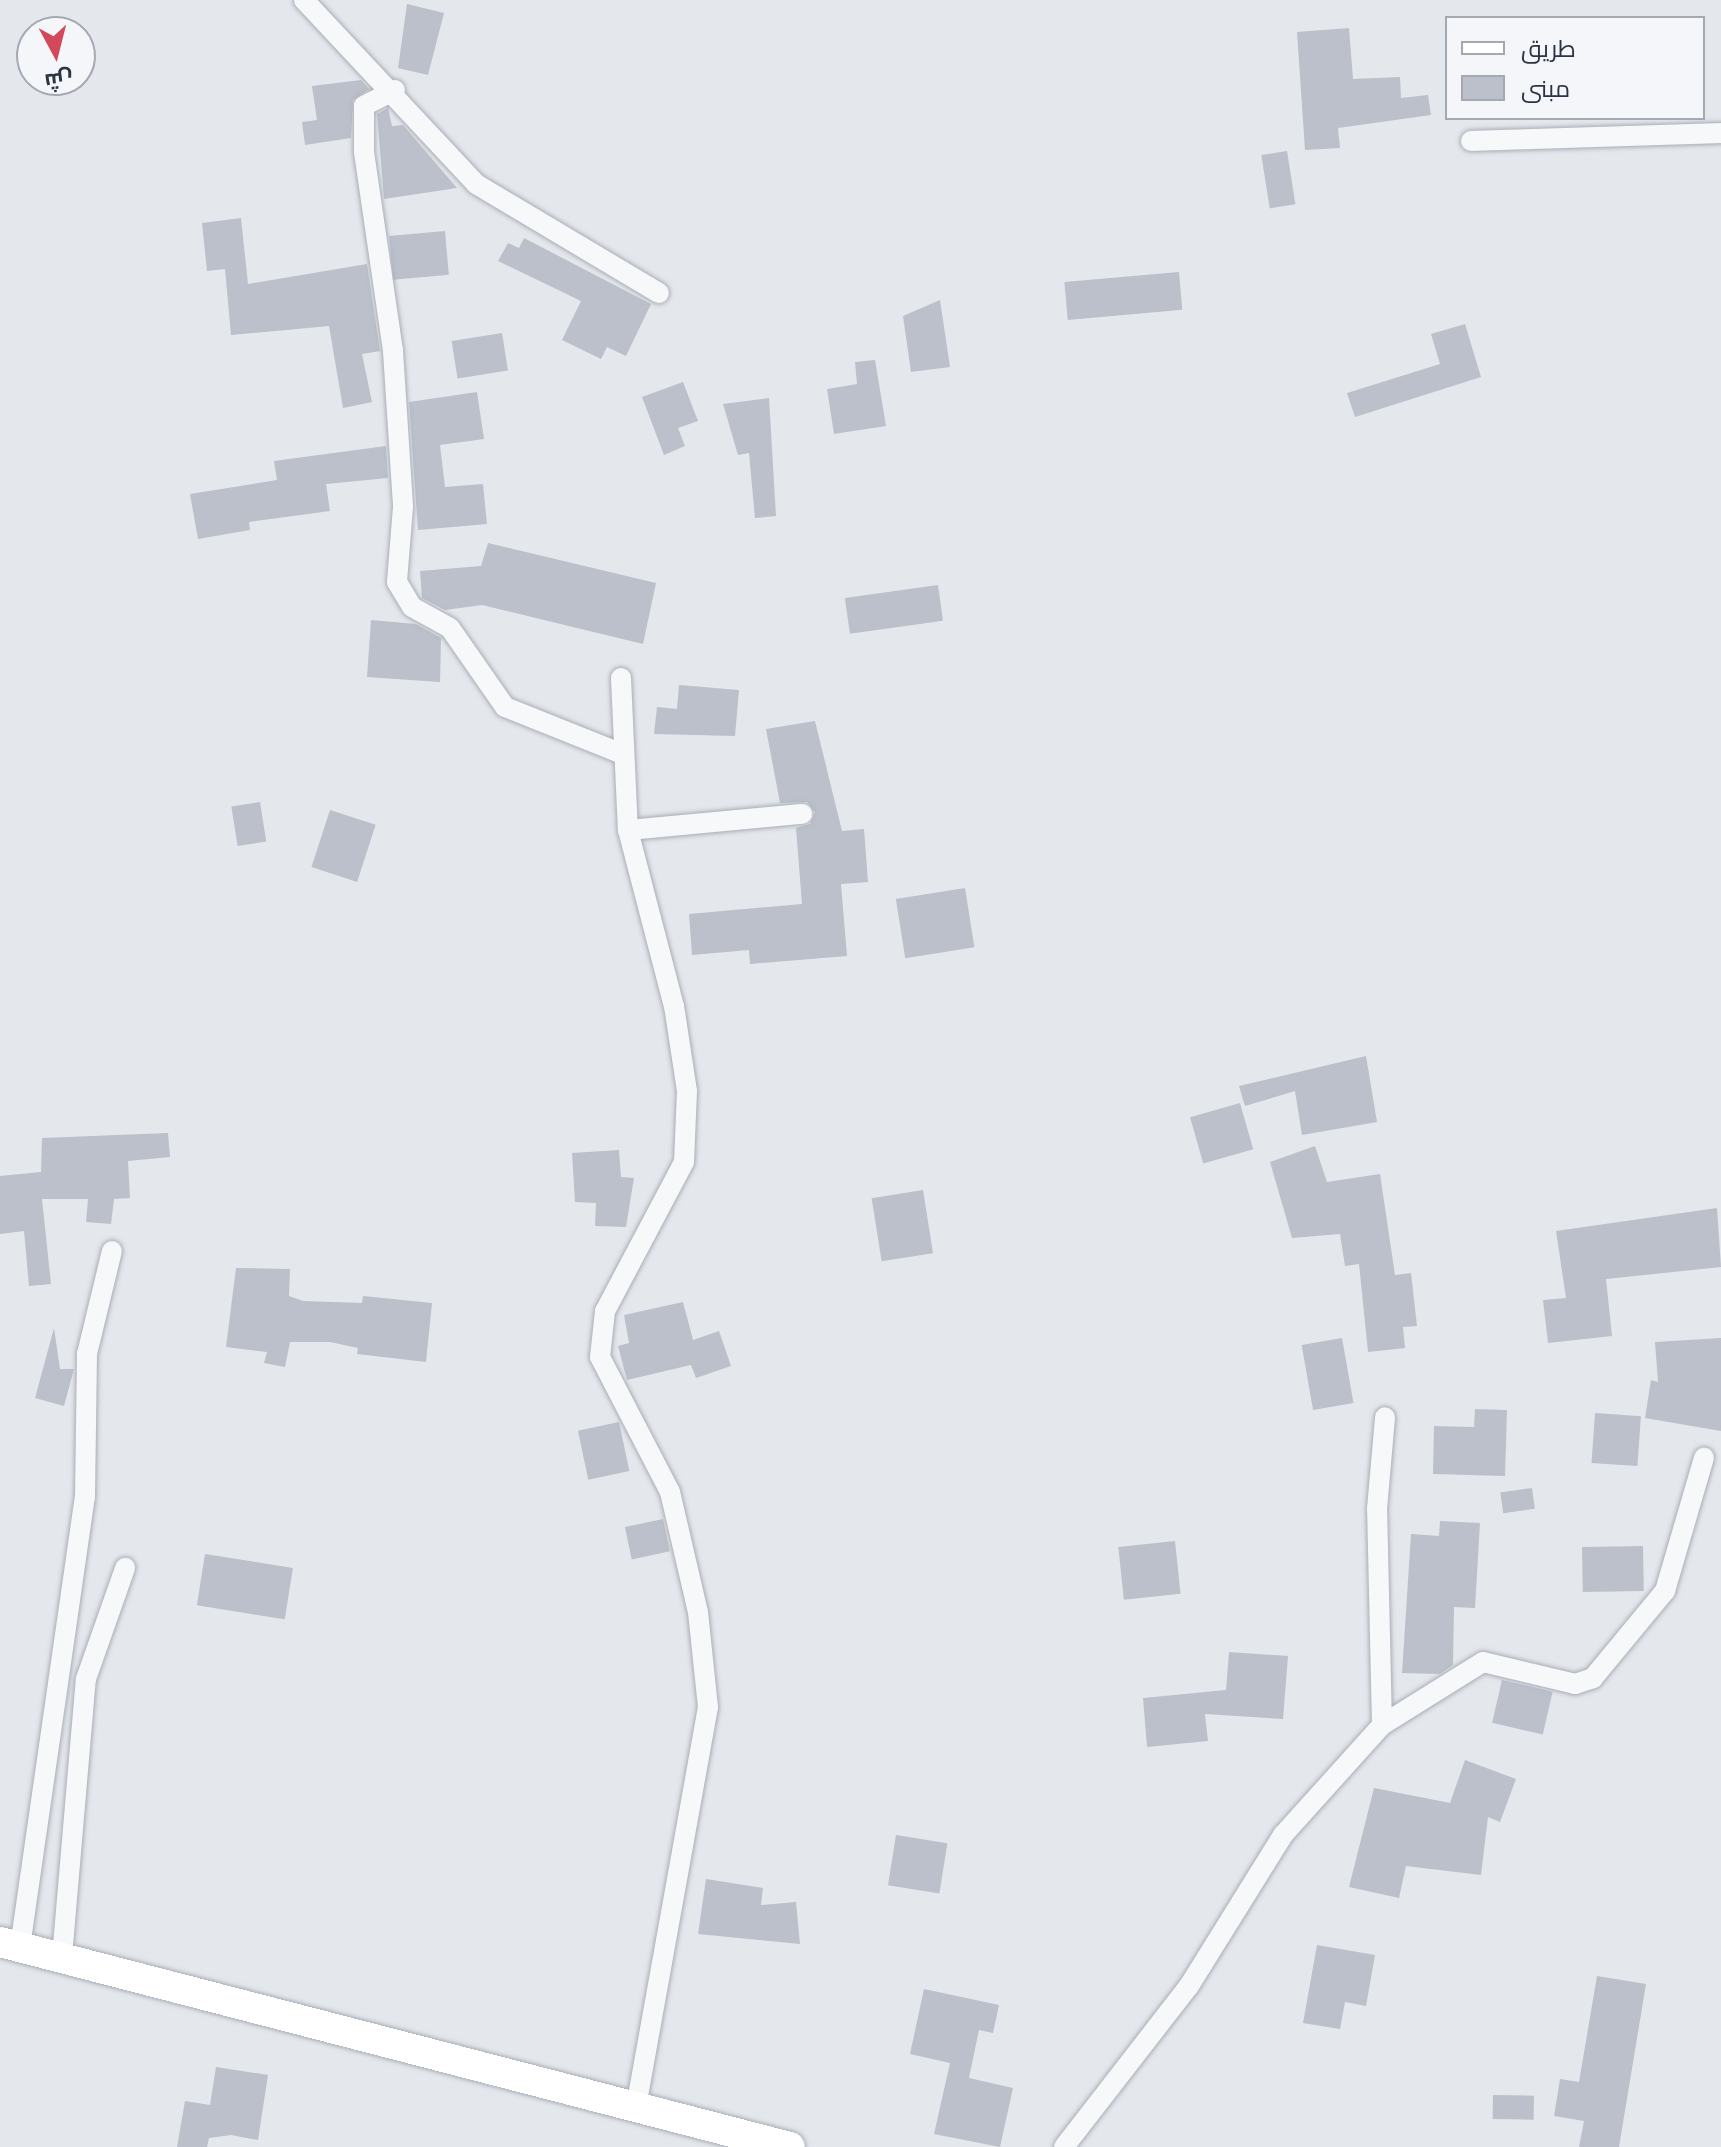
<!DOCTYPE html>
<meta charset="utf-8">
<style>
body{margin:0}
#map{position:relative;width:1721px;height:2147px;overflow:hidden;background:#e4e7ec;font-family:Overpass,Cairo,sans-serif}
div>[style]{position:absolute}
.building>*{inset:0;background:#bbc0ca;transform-origin:0 0}
.roads{filter:drop-shadow(0 0 2px #a9aeb7) drop-shadow(0 0 2px #a9aeb7)}
.minor>*{height:20px;margin:-10px;padding:0 10px;transform-origin:10px;border-radius:10px;background:#f7f8fa}
.secondary>*{height:30px;margin:-15px;padding:0 15px;transform-origin:15px;border-radius:15px;background:#fff}
span{translate:-50% -50%;white-space:nowrap;text-align:center;line-height:1.15;-webkit-text-stroke:7px #f4f6f9;paint-order:stroke}
.legend{position:absolute;left:1445px;top:16px;width:260px;height:104px;box-sizing:border-box;background:#f4f6f9;border:2px solid #a4a8b1;margin:0;padding:10px 14px;list-style:none;font-size:24px;color:#2b3445}
.legend li{display:flex;align-items:center;gap:16px;height:40px}
.legend b{width:40px;border:2px solid #a4a8b1}
.north{position:absolute;left:16px;top:16px;width:80px;height:80px;box-sizing:border-box;background:#f4f6f9;border:2px solid #a4a8b1;border-radius:50%;rotate:173deg;font-size:22px;font-weight:700;line-height:32px;text-align:center;color:#2b3445}
.north::after{content:'';display:block;margin:auto;width:28px;height:36px;background:#d1495b;clip-path:polygon(50% 0,100% 100%,50% 72%,0 100%)}
</style>
<div id="map">
<div class="building">
<i style="clip-path:polygon(407px 4px,444px 13px,428px 75px,398px 68px)"></i>
<i style="clip-path:polygon(1349px 28px,1353px 79px,1400px 77px,1401px 98px,1428px 95px,1431px 115px,1338px 128px,1340px 148px,1305px 150px,1297px 32px)"></i>
<i style="clip-path:polygon(361px 80px,369px 89px,353px 100px,351px 138px,305px 145px,302px 122px,317px 120px,312px 86px)"></i>
<i style="clip-path:polygon(388px 108px,392px 126px,403px 125px,457px 188px,384px 199px,377px 114px)"></i>
<i style="left:1287px;top:151px;width:54px;height:26px;rotate:81deg"></i>
<i style="clip-path:polygon(241px 218px,248px 284px,367px 264px,380px 351px,362px 354px,372px 402px,343px 408px,329px 326px,231px 335px,225px 269px,207px 271px,202px 223px)"></i>
<i style="left:445px;top:231px;width:44px;height:56px;rotate:85deg"></i>
<i style="clip-path:polygon(524px 238px,651px 304px,626px 356px,607px 347px,601px 359px,562px 340px,581px 301px,498px 261px,508px 243px,519px 248px)"></i>
<i style="left:1179px;top:272px;width:38px;height:115px;rotate:85deg"></i>
<i style="clip-path:polygon(940px 300px,950px 367px,911px 372px,903px 316px)"></i>
<i style="clip-path:polygon(1465px 324px,1481px 377px,1355px 417px,1347px 393px,1440px 364px,1431px 334px)"></i>
<i style="left:502px;top:333px;width:38px;height:51px;rotate:81deg"></i>
<i style="clip-path:polygon(875px 360px,886px 426px,834px 434px,827px 389px,857px 384px,855px 362px)"></i>
<i style="clip-path:polygon(683px 382px,698px 421px,678px 428px,685px 446px,664px 455px,642px 397px)"></i>
<i style="clip-path:polygon(477px 392px,484px 439px,440px 445px,445px 487px,483px 484px,487px 524px,418px 530px,409px 402px)"></i>
<i style="clip-path:polygon(769px 398px,776px 516px,755px 518px,749px 453px,738px 455px,723px 404px)"></i>
<i style="clip-path:polygon(386px 446px,388px 478px,326px 484px,330px 511px,249px 522px,250px 530px,198px 539px,190px 494px,277px 480px,274px 461px)"></i>
<i style="clip-path:polygon(488px 543px,656px 583px,643px 644px,482px 605px,445px 610px,422px 598px,420px 571px,481px 566px)"></i>
<i style="left:938px;top:585px;width:36px;height:94px;rotate:82deg"></i>
<i style="clip-path:polygon(371px 620px,416px 624px,441px 638px,440px 682px,367px 677px)"></i>
<i style="clip-path:polygon(679px 685px,739px 690px,735px 736px,654px 734px,657px 707px,677px 709px)"></i>
<i style="clip-path:polygon(815px 721px,842px 831px,864px 829px,868px 882px,841px 884px,847px 956px,750px 964px,749px 950px,692px 955px,689px 914px,802px 904px,796px 828px,810px 824px,815px 812px,807px 802px,780px 803px,766px 729px)"></i>
<i style="left:260px;top:802px;width:40px;height:29px;rotate:81deg"></i>
<i style="left:330px;top:810px;width:48px;height:60px;rotate:18deg"></i>
<i style="left:965px;top:888px;width:60px;height:70px;rotate:81deg"></i>
<i style="clip-path:polygon(1366px 1056px,1377px 1122px,1302px 1135px,1295px 1091px,1245px 1106px,1239px 1086px)"></i>
<i style="left:1240px;top:1103px;width:48px;height:52px;rotate:74deg"></i>
<i style="clip-path:polygon(168px 1133px,170px 1157px,128px 1161px,130px 1198px,114px 1199px,111px 1224px,86px 1222px,88px 1199px,42px 1199px,51px 1284px,29px 1286px,24px 1231px,0 1234px,0 1176px,41px 1172px,42px 1138px)"></i>
<i style="clip-path:polygon(1315px 1146px,1327px 1182px,1380px 1174px,1395px 1275px,1411px 1273px,1417px 1326px,1403px 1327px,1405px 1348px,1368px 1352px,1359px 1264px,1345px 1266px,1340px 1234px,1292px 1238px,1270px 1162px)"></i>
<i style="clip-path:polygon(619px 1150px,621px 1177px,634px 1178px,626px 1227px,595px 1226px,596px 1203px,575px 1202px,572px 1153px)"></i>
<i style="left:923px;top:1190px;width:64px;height:52px;rotate:81deg"></i>
<i style="clip-path:polygon(1717px 1208px,1721px 1267px,1606px 1279px,1612px 1336px,1548px 1343px,1543px 1300px,1566px 1298px,1556px 1231px)"></i>
<i style="clip-path:polygon(236px 1268px,290px 1269px,289px 1296px,303px 1301px,362px 1303px,363px 1296px,432px 1303px,426px 1362px,357px 1354px,358px 1348px,330px 1342px,290px 1342px,285px 1367px,264px 1363px,267px 1352px,226px 1347px)"></i>
<i style="clip-path:polygon(683px 1302px,693px 1340px,719px 1331px,731px 1366px,696px 1378px,691px 1365px,627px 1380px,618px 1346px,629px 1343px,624px 1315px)"></i>
<i style="clip-path:polygon(54px 1328px,60px 1369px,74px 1369px,64px 1406px,35px 1398px)"></i>
<i style="left:1342px;top:1338px;width:66px;height:41px;rotate:80deg"></i>
<i style="clip-path:polygon(1721px 1338px,1721px 1431px,1645px 1418px,1651px 1380px,1658px 1382px,1655px 1342px)"></i>
<i style="clip-path:polygon(1475px 1409px,1507px 1410px,1505px 1476px,1433px 1474px,1434px 1426px,1474px 1427px)"></i>
<i style="left:1595px;top:1413px;width:46px;height:50px;rotate:4deg"></i>
<i style="left:619px;top:1422px;width:50px;height:42px;rotate:78deg"></i>
<i style="left:1532px;top:1488px;width:21px;height:32px;rotate:82deg"></i>
<i style="left:663px;top:1519px;width:33px;height:39px;rotate:78deg"></i>
<i style="clip-path:polygon(1440px 1521px,1480px 1523px,1475px 1608px,1454px 1607px,1453px 1665px,1440px 1674px,1402px 1673px,1411px 1534px,1439px 1536px)"></i>
<i style="left:1175px;top:1541px;width:53px;height:57px;rotate:84deg"></i>
<i style="left:1643px;top:1546px;width:45px;height:61px;rotate:89deg"></i>
<i style="left:205px;top:1554px;width:89px;height:52px;rotate:9deg"></i>
<i style="clip-path:polygon(1229px 1652px,1288px 1656px,1283px 1719px,1205px 1714px,1208px 1741px,1147px 1747px,1143px 1698px,1226px 1690px)"></i>
<i style="left:1502px;top:1680px;width:52px;height:44px;rotate:13deg"></i>
<i style="clip-path:polygon(1465px 1760px,1516px 1779px,1500px 1822px,1488px 1817px,1481px 1875px,1406px 1866px,1399px 1898px,1349px 1887px,1374px 1788px,1450px 1803px)"></i>
<i style="left:896px;top:1835px;width:52px;height:51px;rotate:9deg"></i>
<i style="clip-path:polygon(706px 1879px,763px 1888px,761px 1905px,796px 1902px,800px 1944px,698px 1934px)"></i>
<i style="clip-path:polygon(1317px 1945px,1375px 1955px,1366px 2006px,1345px 2002px,1340px 2029px,1303px 2023px)"></i>
<i style="clip-path:polygon(1597px 1976px,1646px 1984px,1619px 2147px,1579px 2147px,1584px 2121px,1554px 2116px,1560px 2079px,1579px 2082px)"></i>
<i style="clip-path:polygon(924px 1989px,999px 2005px,993px 2033px,979px 2030px,969px 2078px,1013px 2088px,1000px 2147px,934px 2134px,950px 2063px,910px 2054px)"></i>
<i style="clip-path:polygon(216px 2067px,268px 2075px,258px 2140px,231px 2135px,209px 2138px,207px 2147px,177px 2147px,185px 2101px,210px 2105px)"></i>
<i style="left:1493px;top:2095px;width:41px;height:24px;rotate:1deg"></i>
</div>
<div class="roads">
<div class="minor">
<i style="left:304px;top:0;width:252px;rotate:46.9deg"></i>
<i style="left:476px;top:184px;width:213px;rotate:30.8deg"></i>
<i style="left:395px;top:90px;width:35px;rotate:153deg"></i>
<i style="left:364px;top:106px;width:46px;rotate:90deg"></i>
<i style="left:364px;top:152px;width:201px;rotate:81.7deg"></i>
<i style="left:393px;top:351px;width:156px;rotate:86.3deg"></i>
<i style="left:403px;top:507px;width:75px;rotate:94.6deg"></i>
<i style="left:397px;top:582px;width:29px;rotate:59deg"></i>
<i style="left:412px;top:607px;width:43px;rotate:28.9deg"></i>
<i style="left:450px;top:628px;width:96px;rotate:55.2deg"></i>
<i style="left:505px;top:707px;width:124px;rotate:21.8deg"></i>
<i style="left:1471px;top:141px;width:250px;rotate:-1.8deg"></i>
<i style="left:621px;top:678px;width:152px;rotate:87.4deg"></i>
<i style="left:628px;top:830px;width:182px;rotate:75.4deg"></i>
<i style="left:674px;top:1006px;width:86px;rotate:81.3deg"></i>
<i style="left:687px;top:1091px;width:71px;rotate:92.4deg"></i>
<i style="left:684px;top:1162px;width:169px;rotate:117.9deg"></i>
<i style="left:605px;top:1311px;width:46px;rotate:96.2deg"></i>
<i style="left:600px;top:1357px;width:152px;rotate:62.6deg"></i>
<i style="left:670px;top:1492px;width:123px;rotate:76.9deg"></i>
<i style="left:698px;top:1612px;width:96px;rotate:84deg"></i>
<i style="left:708px;top:1707px;width:406px;rotate:100.2deg"></i>
<i style="left:628px;top:830px;width:175px;rotate:-5.3deg"></i>
<i style="left:1382px;top:1725px;width:216px;rotate:-91.3deg"></i>
<i style="left:1377px;top:1509px;width:92px;rotate:-85deg"></i>
<i style="left:20px;top:1947px;width:455px;rotate:-81.8deg"></i>
<i style="left:85px;top:1497px;width:143px;rotate:-89.2deg"></i>
<i style="left:87px;top:1354px;width:106px;rotate:-76.4deg"></i>
<i style="left:62px;top:1957px;width:279px;rotate:-85.1deg"></i>
<i style="left:86px;top:1679px;width:118px;rotate:-70.6deg"></i>
<i style="left:1064px;top:2147px;width:204px;rotate:-52.2deg"></i>
<i style="left:1189px;top:1986px;width:178px;rotate:-58.1deg"></i>
<i style="left:1283px;top:1835px;width:148px;rotate:-48deg"></i>
<i style="left:1382px;top:1725px;width:119px;rotate:-32deg"></i>
<i style="left:1483px;top:1662px;width:95px;rotate:13.4deg"></i>
<i style="left:1575px;top:1684px;width:19px;rotate:-18deg"></i>
<i style="left:1593px;top:1678px;width:113px;rotate:-50.4deg"></i>
<i style="left:1665px;top:1591px;width:139px;rotate:-73.7deg"></i>
</div>
<div class="secondary">
<i style="left:0;top:1942px;width:816px;rotate:14.55deg"></i>
</div>
</div>
<ul class="legend">
<li><b style="height:10px;background:#fff"></b>طريق</li>
<li><b style="height:22px;background:#bbc0ca"></b>مبنى</li>
</ul>
<div class="north">ش</div>
</div>
